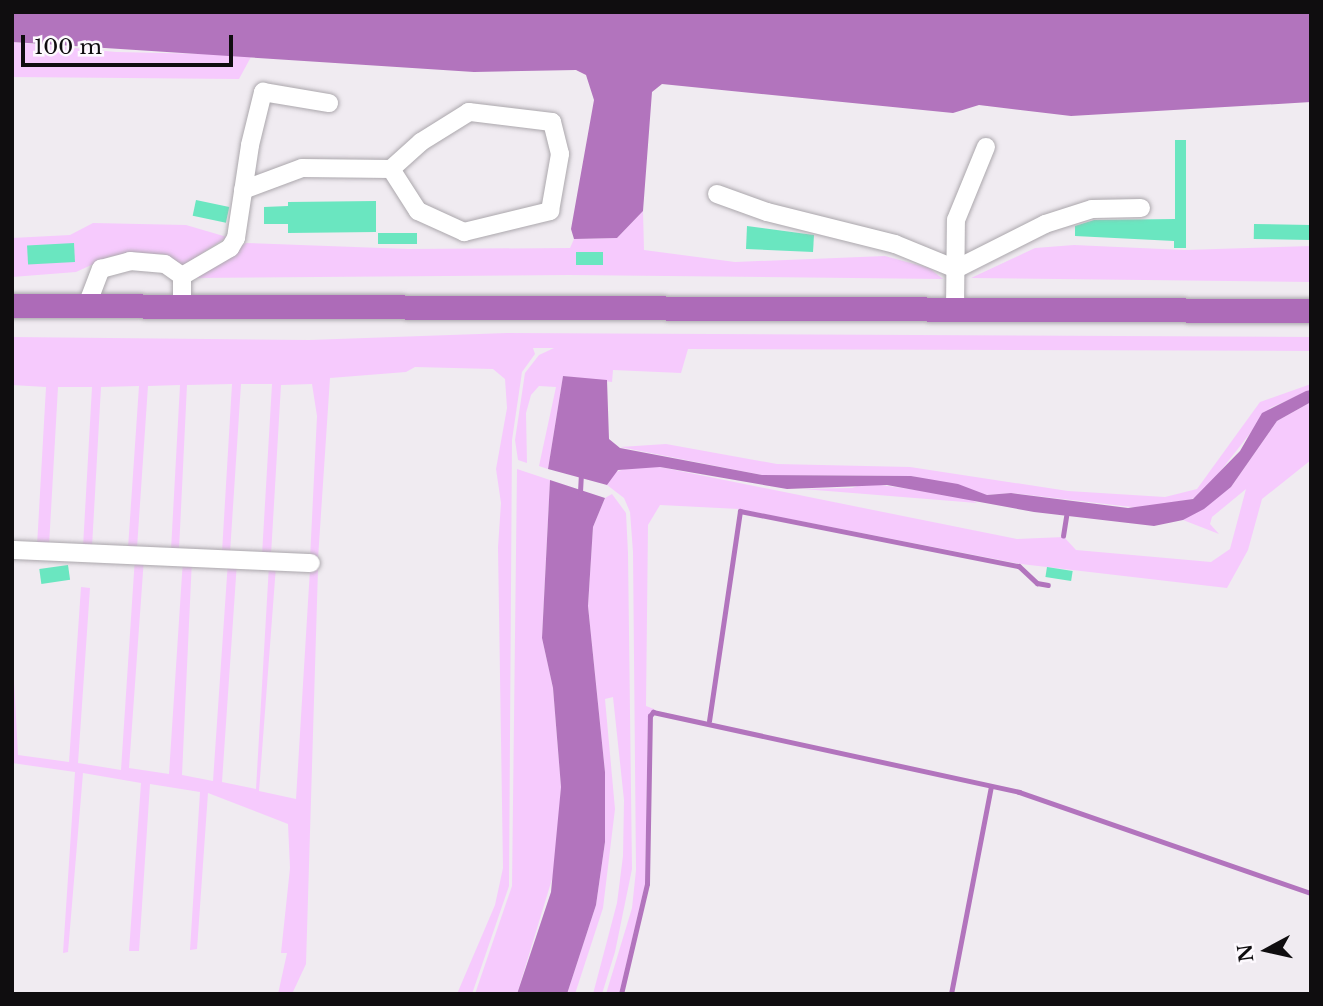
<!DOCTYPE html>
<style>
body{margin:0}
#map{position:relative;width:1323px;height:1006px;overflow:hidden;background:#f0ebf1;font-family:"Libre Baskerville",serif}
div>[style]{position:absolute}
.green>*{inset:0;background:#f6cafd}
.water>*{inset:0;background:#b274bd}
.stream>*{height:4.5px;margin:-2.25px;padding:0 2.25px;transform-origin:2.25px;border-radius:2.25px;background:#b274bd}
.building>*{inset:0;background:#6ae6c0;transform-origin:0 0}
.roads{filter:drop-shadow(0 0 2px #aba7ac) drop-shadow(0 0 2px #aba7ac)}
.minor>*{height:18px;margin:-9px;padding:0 9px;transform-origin:9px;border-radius:9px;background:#fff}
.highway>*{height:24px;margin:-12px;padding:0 12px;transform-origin:12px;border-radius:12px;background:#ad6bb8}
span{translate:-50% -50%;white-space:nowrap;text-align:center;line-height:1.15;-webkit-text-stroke:6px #fdf9fe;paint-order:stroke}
.frame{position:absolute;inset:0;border:14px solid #0f0d0f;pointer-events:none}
.north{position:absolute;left:1232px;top:915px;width:70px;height:70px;-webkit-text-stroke:5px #fdf9fe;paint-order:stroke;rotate:262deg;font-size:19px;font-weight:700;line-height:28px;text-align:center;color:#0f0d0f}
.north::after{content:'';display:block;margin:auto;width:24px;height:32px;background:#0f0d0f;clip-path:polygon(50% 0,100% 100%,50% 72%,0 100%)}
.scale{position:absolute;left:21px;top:35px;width:212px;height:32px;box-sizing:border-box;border:4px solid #0f0d0f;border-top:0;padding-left:9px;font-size:21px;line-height:24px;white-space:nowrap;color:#0f0d0f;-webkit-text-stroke:5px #fdf9fe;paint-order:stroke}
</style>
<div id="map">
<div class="green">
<i style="clip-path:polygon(12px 42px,116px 52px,252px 55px,239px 79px,12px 77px)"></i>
<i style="clip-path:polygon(evenodd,643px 211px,644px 250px,735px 262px,885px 256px,929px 268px,943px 279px,569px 275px,190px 278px,246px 243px,408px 249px,570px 248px,574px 239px,617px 238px,643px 211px,576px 252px,603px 252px,603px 264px,576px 265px,576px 252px)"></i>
<i style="clip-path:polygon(93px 223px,186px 225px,227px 237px,181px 267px,164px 254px,111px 256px,76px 272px,12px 277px,12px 238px,70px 235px)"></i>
<i style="clip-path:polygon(1074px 245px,1184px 250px,1311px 246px,1311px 282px,971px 278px,1035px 248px)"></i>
<i style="clip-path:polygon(507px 333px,1311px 337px,1311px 351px,688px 349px,681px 373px,613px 370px,612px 382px,563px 376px,548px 469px,539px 466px,556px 387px,539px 386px,531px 395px,526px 413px,527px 463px,518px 460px,515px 440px,525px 373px,539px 355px,554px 348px,533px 348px,535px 354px,522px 372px,512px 440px,509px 886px,472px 994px,457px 994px,495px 905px,503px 868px,498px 547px,501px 503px,496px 469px,507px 408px,505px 379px,493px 369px,415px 367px,406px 372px,330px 378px,318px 559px,310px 559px,317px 416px,312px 384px,281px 385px,271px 555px,262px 555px,272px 384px,241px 384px,230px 553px,222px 552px,232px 384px,187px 385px,179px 550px,171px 550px,180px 385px,148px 386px,137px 548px,128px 548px,139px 386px,101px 387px,92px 547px,83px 547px,92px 387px,58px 387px,49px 546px,37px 546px,46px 387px,12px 385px,12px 337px,309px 340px)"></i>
<i style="clip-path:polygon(1311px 384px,1311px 390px,1270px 408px,1204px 492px,1192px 499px,1140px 508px,1011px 493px,987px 495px,911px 476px,762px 475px,620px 447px,666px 444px,777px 464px,910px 467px,1068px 491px,1165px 497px,1197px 489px,1260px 402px)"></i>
<i style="clip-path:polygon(1311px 402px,1311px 460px,1262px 499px,1248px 550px,1227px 588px,1021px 564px,739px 509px,660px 505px,648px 525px,646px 706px,654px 709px,648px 715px,645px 884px,619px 994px,606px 994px,632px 908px,636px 870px,633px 552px,630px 512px,624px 498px,607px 485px,612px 473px,635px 466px,660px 467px,1017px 539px,1064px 537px,1076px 550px,1211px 562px,1230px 549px,1246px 489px,1212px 517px,1210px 524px,1219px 534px,1183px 520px,1231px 487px,1277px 421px)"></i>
<i style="clip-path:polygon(517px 469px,550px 480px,542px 638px,553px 688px,561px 787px,556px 866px,517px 994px,475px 994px,512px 886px)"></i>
<i style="clip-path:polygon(866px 483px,967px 497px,977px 503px,803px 489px,852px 488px)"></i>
<i style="clip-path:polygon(612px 494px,626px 513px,628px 553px,632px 869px,615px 952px,602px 994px,593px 994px,617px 903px,623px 856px,624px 800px,613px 697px,605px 699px,615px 809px,603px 908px,575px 994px,567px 994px,596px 905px,605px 842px,605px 772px,588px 606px,593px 527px,605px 498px)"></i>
<i style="clip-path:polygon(135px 557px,144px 558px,129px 768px,169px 774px,183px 559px,192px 559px,182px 775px,213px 781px,228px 561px,237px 562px,222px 782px,256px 789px,269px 565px,276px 566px,259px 791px,296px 799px,310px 569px,318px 569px,306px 964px,292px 994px,278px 994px,287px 953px,281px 953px,290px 868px,288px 824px,208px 793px,197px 949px,190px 950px,200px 792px,150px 784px,139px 951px,129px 951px,141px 783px,83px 773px,68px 952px,63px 953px,75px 772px,12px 763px,12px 642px,18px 755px,69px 762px,81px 587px,90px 588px,78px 763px,121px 770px)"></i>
</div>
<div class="water">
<i style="clip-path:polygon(12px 12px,1311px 12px,1311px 102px,1071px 116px,979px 105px,953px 113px,662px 84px,652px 92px,643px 211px,617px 238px,574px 239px,571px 229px,594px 100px,586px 75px,576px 70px,474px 72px,12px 42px)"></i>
<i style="clip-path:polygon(563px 376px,607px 380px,609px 439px,620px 448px,762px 475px,911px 476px,958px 484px,987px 495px,1011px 493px,1128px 508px,1193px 499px,1240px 451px,1262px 413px,1306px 391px,1311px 390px,1311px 402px,1277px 421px,1231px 487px,1204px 509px,1183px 520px,1154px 526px,1034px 512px,887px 485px,787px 489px,660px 467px,618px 470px,607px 485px,548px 469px)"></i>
<i style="clip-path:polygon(550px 480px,605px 498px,593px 527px,588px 606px,605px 772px,605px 842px,596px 905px,567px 994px,517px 994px,551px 892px,561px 787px,553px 688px,542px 638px)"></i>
</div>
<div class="stream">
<i style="left:580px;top:492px;width:19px;rotate:-87deg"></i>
<i style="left:1063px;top:536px;width:20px;rotate:-81deg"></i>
<i style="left:709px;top:721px;width:212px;rotate:-81.6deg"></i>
<i style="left:740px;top:511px;width:284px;rotate:11.2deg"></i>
<i style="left:1019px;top:566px;width:25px;rotate:43deg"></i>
<i style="left:1037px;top:583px;width:11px;rotate:10deg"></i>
<i style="left:621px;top:994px;width:113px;rotate:-76.7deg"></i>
<i style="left:647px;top:884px;width:168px;rotate:-89deg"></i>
<i style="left:650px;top:716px;width:5px;rotate:-53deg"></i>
<i style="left:653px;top:712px;width:375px;rotate:12.3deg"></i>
<i style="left:1019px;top:792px;width:309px;rotate:19.1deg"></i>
<i style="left:951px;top:994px;width:211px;rotate:-79.1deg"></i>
</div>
<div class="building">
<i style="clip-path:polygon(1175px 140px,1186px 140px,1186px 248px,1174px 248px,1174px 241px,1075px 236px,1075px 226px,1094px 220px,1175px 219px)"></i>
<i style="left:196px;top:200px;width:34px;height:16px;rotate:12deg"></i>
<i style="clip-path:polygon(376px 201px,376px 232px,288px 233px,288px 224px,264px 224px,264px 207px,288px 206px,288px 202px)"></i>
<i style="left:1254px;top:224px;width:57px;height:15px;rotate:1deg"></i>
<i style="clip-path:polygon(747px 226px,814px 235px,813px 252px,746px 249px)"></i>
<i style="left:417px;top:233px;width:11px;height:39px;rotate:90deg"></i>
<i style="left:74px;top:243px;width:19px;height:47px;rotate:87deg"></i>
<i style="left:576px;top:252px;width:27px;height:13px"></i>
<i style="left:68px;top:565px;width:15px;height:29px;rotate:82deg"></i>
<i style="left:1047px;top:567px;width:26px;height:10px;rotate:9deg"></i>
</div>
<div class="roads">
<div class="minor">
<i style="left:243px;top:190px;width:63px;rotate:-20.4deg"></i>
<i style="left:302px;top:168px;width:89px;rotate:0.6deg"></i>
<i style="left:391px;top:169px;width:50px;rotate:57.3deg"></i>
<i style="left:418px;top:211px;width:51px;rotate:24.5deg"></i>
<i style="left:464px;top:232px;width:89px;rotate:-13.7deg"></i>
<i style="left:550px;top:211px;width:58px;rotate:-80deg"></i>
<i style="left:560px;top:154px;width:33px;rotate:-104deg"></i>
<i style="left:552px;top:122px;width:84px;rotate:-173.1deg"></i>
<i style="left:469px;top:112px;width:57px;rotate:148deg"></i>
<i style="left:421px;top:142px;width:40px;rotate:138deg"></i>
<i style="left:717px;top:194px;width:53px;rotate:19.8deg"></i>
<i style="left:767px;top:212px;width:132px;rotate:14deg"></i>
<i style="left:895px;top:244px;width:66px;rotate:22.3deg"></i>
<i style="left:956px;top:269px;width:100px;rotate:-26.8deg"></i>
<i style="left:1045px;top:224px;width:49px;rotate:-17.7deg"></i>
<i style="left:1092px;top:209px;width:49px;rotate:-1.2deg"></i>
<i style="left:87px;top:305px;width:39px;rotate:-69deg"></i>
<i style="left:101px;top:269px;width:30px;rotate:-15deg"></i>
<i style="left:130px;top:261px;width:35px;rotate:5deg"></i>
<i style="left:165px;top:264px;width:21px;rotate:35deg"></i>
<i style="left:182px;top:306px;width:30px;rotate:-90deg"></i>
<i style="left:182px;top:276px;width:56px;rotate:-30.3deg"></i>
<i style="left:230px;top:248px;width:12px;rotate:-59deg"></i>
<i style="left:236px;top:238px;width:94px;rotate:-81.4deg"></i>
<i style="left:250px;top:145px;width:55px;rotate:-76.2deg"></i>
<i style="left:263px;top:92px;width:67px;rotate:9.5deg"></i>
<i style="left:955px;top:309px;width:89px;rotate:-89.4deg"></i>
<i style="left:956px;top:220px;width:79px;rotate:-67.7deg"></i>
<i style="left:12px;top:550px;width:299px;rotate:2.5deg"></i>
</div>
<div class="highway">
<i style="left:12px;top:306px;width:1299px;rotate:0.22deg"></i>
</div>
</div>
<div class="frame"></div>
<div class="north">N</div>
<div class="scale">100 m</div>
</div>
